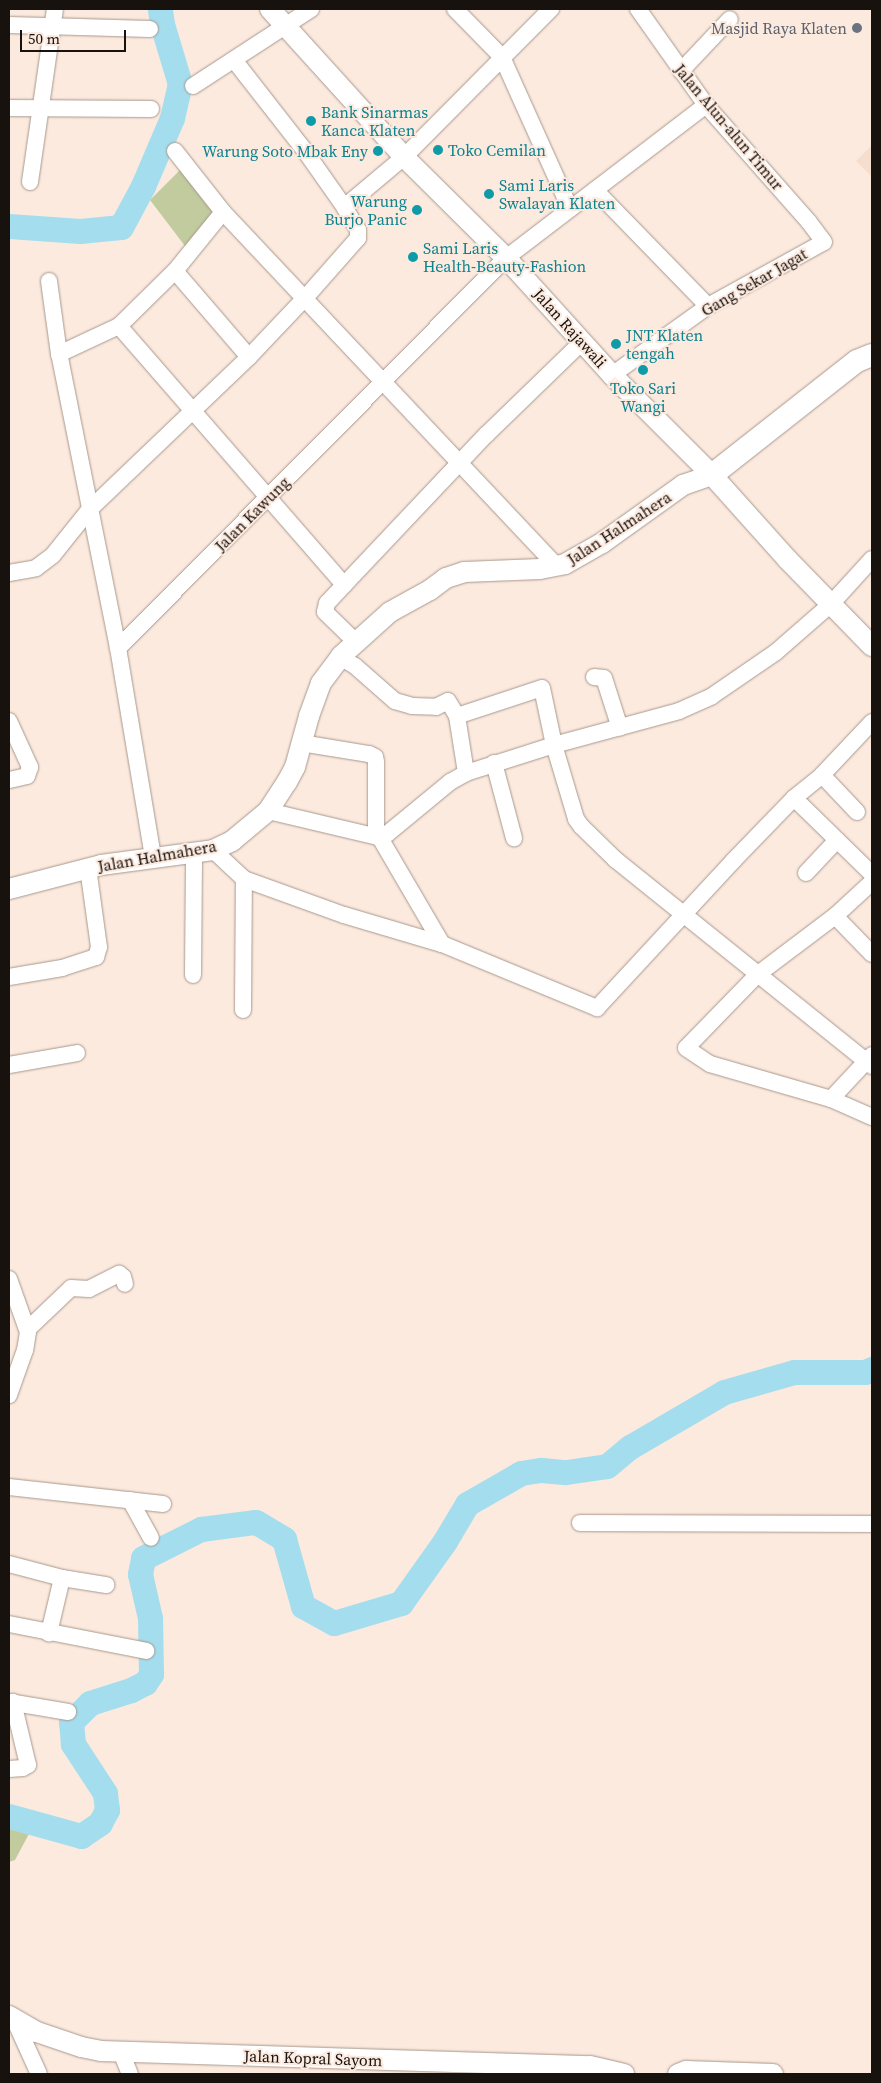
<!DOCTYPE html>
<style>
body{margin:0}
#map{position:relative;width:881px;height:2083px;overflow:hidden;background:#fceadf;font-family:"Source Serif 4",serif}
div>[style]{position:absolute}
.built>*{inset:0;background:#f6dece}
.green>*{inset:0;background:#c1cb9e}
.river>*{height:25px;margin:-12.5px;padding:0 12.5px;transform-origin:12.5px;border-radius:12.5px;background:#a4deee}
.roads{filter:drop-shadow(0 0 1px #a8988d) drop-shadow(0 0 1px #a8988d)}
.minor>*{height:16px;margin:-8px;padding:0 8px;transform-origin:8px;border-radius:8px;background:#fff}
.tertiary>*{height:20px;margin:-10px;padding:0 10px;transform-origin:10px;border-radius:10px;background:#fff}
.secondary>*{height:22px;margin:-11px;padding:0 11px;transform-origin:11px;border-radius:11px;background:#fff}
.dots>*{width:14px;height:14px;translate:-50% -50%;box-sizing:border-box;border:2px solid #fceadf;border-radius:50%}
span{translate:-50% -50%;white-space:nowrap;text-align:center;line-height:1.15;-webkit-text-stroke:4px #fceadf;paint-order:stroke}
.worship-label{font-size:16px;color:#5b616d}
.right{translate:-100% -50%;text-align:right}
.culture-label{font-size:16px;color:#0d838f}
.left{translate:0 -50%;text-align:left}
.street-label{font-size:16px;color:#18120e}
.frame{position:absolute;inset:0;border:10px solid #18120e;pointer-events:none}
.scale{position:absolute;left:20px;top:30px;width:106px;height:22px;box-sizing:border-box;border:2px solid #18120e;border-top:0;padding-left:6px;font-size:15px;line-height:18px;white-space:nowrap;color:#18120e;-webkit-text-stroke:4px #fceadf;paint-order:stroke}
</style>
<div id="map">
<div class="built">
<i style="clip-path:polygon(872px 145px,872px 177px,856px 161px)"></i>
</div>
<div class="green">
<i style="clip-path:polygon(182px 168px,218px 212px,185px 246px,150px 200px)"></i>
<i style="clip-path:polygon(9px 1816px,19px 1819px,30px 1832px,15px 1860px,9px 1862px)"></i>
</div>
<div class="river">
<i style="left:9px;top:226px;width:71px;rotate:4deg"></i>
<i style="left:80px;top:231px;width:41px;rotate:-5.6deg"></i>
<i style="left:121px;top:227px;width:47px;rotate:-61.8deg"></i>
<i style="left:143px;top:186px;width:74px;rotate:-66.9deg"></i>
<i style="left:172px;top:118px;width:35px;rotate:-77deg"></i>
<i style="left:180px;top:84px;width:63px;rotate:-106.7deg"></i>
<i style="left:162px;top:24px;width:15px;rotate:-98deg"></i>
<i style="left:9px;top:1816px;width:75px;rotate:15.5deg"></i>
<i style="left:81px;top:1836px;width:23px;rotate:-34deg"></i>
<i style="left:100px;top:1823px;width:15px;rotate:-62deg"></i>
<i style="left:107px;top:1810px;width:17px;rotate:-97deg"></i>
<i style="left:105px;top:1793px;width:59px;rotate:-123.1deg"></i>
<i style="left:73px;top:1744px;width:22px;rotate:-95deg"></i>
<i style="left:71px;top:1722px;width:27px;rotate:-45deg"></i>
<i style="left:90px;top:1703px;width:43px;rotate:-17.6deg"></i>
<i style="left:131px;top:1690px;width:16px;rotate:-27deg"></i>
<i style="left:145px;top:1683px;width:11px;rotate:-56deg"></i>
<i style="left:151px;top:1674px;width:56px;rotate:-91deg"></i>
<i style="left:150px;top:1618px;width:45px;rotate:-102.8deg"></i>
<i style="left:140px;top:1574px;width:16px;rotate:-79deg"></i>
<i style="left:143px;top:1558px;width:65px;rotate:-26.6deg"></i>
<i style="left:201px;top:1529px;width:55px;rotate:-7.3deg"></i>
<i style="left:256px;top:1522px;width:33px;rotate:31deg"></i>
<i style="left:284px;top:1539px;width:70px;rotate:74.2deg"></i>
<i style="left:303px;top:1606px;width:35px;rotate:29deg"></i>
<i style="left:334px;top:1623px;width:70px;rotate:-16.6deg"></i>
<i style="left:401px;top:1603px;width:76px;rotate:-54.6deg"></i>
<i style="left:445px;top:1541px;width:43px;rotate:-59.3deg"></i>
<i style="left:467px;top:1504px;width:62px;rotate:-29.9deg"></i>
<i style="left:521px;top:1473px;width:20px;rotate:-9deg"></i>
<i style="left:541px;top:1470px;width:25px;rotate:5deg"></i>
<i style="left:566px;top:1472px;width:41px;rotate:-8.3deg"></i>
<i style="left:607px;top:1466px;width:30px;rotate:-40deg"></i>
<i style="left:630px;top:1447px;width:109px;rotate:-30.3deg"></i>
<i style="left:724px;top:1392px;width:73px;rotate:-15.9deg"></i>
<i style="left:794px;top:1372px;width:71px"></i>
<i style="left:865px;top:1372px;width:8px;rotate:-23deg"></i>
</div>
<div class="roads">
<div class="minor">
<i style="left:455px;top:9px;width:67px;rotate:45.6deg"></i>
<i style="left:502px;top:57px;width:166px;rotate:65.8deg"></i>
<i style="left:9px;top:25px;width:141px;rotate:1.6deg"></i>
<i style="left:234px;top:60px;width:115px;rotate:52deg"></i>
<i style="left:305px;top:151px;width:70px;rotate:54.9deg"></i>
<i style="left:681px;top:71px;width:71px;rotate:-46.7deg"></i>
<i style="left:193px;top:86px;width:141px;rotate:-33.1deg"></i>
<i style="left:9px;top:108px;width:142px;rotate:0.4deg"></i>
<i style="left:175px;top:151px;width:78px;rotate:51.8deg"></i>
<i style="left:223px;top:212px;width:487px;rotate:46.7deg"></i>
<i style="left:30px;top:182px;width:175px;rotate:-81.8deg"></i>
<i style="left:595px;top:190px;width:162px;rotate:45.8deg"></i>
<i style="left:175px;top:271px;width:113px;rotate:49.3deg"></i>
<i style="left:49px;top:281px;width:74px;rotate:82.2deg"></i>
<i style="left:119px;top:326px;width:343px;rotate:49deg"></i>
<i style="left:344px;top:585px;width:207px;rotate:-46.6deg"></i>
<i style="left:486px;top:435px;width:134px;rotate:-44.1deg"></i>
<i style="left:612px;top:375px;width:118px;rotate:-35.7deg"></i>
<i style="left:708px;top:306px;width:132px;rotate:-28.9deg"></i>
<i style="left:824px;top:242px;width:25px;rotate:-127deg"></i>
<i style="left:809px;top:222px;width:156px;rotate:-131.4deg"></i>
<i style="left:706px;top:105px;width:118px;rotate:-125.3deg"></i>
<i style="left:9px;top:573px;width:27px;rotate:-10deg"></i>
<i style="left:36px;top:568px;width:21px;rotate:-37deg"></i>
<i style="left:53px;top:555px;width:58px;rotate:-51.3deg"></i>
<i style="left:89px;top:510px;width:221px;rotate:-43.7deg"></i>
<i style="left:249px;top:357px;width:83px;rotate:-46.5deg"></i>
<i style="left:306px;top:297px;width:79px;rotate:-48.6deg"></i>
<i style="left:358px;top:238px;width:8px;rotate:-90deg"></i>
<i style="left:358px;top:230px;width:26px;rotate:-121deg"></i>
<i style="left:345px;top:208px;width:5px;rotate:-53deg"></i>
<i style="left:348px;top:204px;width:73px;rotate:-40deg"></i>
<i style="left:404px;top:157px;width:209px;rotate:-45.2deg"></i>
<i style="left:344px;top:585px;width:25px;rotate:133deg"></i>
<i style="left:327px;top:603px;width:9px;rotate:103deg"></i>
<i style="left:325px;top:612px;width:43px;rotate:44.1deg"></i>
<i style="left:118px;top:648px;width:300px;rotate:-101.3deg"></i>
<i style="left:59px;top:354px;width:66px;rotate:-25deg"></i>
<i style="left:119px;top:326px;width:78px;rotate:-44.5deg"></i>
<i style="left:175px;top:271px;width:76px;rotate:-50.9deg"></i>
<i style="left:340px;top:657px;width:17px;rotate:31deg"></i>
<i style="left:355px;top:666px;width:53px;rotate:41.2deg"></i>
<i style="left:395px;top:701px;width:18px;rotate:16deg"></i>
<i style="left:412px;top:706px;width:24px;rotate:2deg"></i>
<i style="left:436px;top:707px;width:13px;rotate:-27deg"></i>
<i style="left:448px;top:701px;width:17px;rotate:59deg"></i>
<i style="left:457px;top:716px;width:89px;rotate:-18.2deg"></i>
<i style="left:542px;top:688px;width:58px;rotate:78.1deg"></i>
<i style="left:554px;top:745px;width:77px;rotate:73.4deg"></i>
<i style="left:576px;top:819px;width:9px;rotate:54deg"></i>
<i style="left:581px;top:826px;width:49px;rotate:44.2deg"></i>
<i style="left:616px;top:860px;width:329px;rotate:38.8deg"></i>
<i style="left:594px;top:677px;width:10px;rotate:6deg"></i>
<i style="left:604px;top:678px;width:52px;rotate:72.3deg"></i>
<i style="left:457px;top:716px;width:58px;rotate:81deg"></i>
<i style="left:9px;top:721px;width:51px;rotate:65.5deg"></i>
<i style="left:30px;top:767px;width:9px;rotate:108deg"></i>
<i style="left:27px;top:776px;width:18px;rotate:167deg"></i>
<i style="left:301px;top:743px;width:69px;rotate:9.2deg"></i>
<i style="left:369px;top:754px;width:7px;rotate:27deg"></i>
<i style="left:375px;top:757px;width:5px;rotate:79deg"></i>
<i style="left:376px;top:762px;width:69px;rotate:90deg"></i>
<i style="left:376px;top:831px;width:131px;rotate:59.7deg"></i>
<i style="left:494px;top:763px;width:78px;rotate:75.1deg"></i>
<i style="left:822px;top:775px;width:51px;rotate:46.6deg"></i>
<i style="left:794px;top:798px;width:109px;rotate:44.3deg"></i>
<i style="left:268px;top:811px;width:113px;rotate:13.3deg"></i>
<i style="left:378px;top:837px;width:9px;rotate:-18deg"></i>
<i style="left:387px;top:834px;width:82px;rotate:-39.5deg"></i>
<i style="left:450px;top:782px;width:18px;rotate:-29deg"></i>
<i style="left:466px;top:773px;width:92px;rotate:-17.7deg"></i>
<i style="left:554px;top:745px;width:130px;rotate:-15.2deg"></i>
<i style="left:679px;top:711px;width:36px;rotate:-24deg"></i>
<i style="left:712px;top:696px;width:78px;rotate:-34.5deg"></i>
<i style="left:776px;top:652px;width:73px;rotate:-41.1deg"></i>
<i style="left:831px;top:604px;width:61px;rotate:-47.7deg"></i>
<i style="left:213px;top:850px;width:42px;rotate:43.1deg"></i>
<i style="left:244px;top:879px;width:106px;rotate:19.8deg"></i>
<i style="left:344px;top:915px;width:102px;rotate:16.5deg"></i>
<i style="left:442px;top:944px;width:168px;rotate:22.4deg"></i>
<i style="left:597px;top:1008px;width:200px;rotate:-47.2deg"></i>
<i style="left:733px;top:861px;width:88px;rotate:-45.9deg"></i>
<i style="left:794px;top:798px;width:36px;rotate:-39deg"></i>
<i style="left:822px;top:775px;width:73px;rotate:-46.7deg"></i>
<i style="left:153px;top:857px;width:212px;rotate:-99.5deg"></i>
<i style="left:118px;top:648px;width:550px;rotate:-45.15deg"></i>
<i style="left:506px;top:258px;width:252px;rotate:-37.4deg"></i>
<i style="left:806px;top:873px;width:45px;rotate:-46.8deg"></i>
<i style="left:872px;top:882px;width:50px;rotate:137.4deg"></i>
<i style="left:835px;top:916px;width:96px;rotate:143deg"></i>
<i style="left:758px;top:974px;width:103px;rotate:134.2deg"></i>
<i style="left:686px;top:1048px;width:29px;rotate:34deg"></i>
<i style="left:710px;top:1064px;width:126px;rotate:16.1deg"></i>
<i style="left:831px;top:1099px;width:45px;rotate:23.7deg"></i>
<i style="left:835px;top:916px;width:53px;rotate:45.8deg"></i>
<i style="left:193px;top:975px;width:123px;rotate:-89.5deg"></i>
<i style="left:9px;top:977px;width:54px;rotate:-9.6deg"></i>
<i style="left:62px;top:968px;width:36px;rotate:-18deg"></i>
<i style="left:96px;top:957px;width:10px;rotate:-73deg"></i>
<i style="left:99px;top:947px;width:80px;rotate:-97.9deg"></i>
<i style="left:243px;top:1010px;width:131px;rotate:-89.6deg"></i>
<i style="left:9px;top:1065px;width:69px;rotate:-10deg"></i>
<i style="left:831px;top:1099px;width:60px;rotate:-47deg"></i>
<i style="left:9px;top:1279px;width:56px;rotate:70.3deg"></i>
<i style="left:28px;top:1332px;width:18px;rotate:99deg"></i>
<i style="left:25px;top:1350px;width:48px;rotate:109.6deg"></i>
<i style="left:28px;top:1329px;width:59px;rotate:-43.6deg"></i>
<i style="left:71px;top:1288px;width:18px;rotate:3deg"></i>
<i style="left:89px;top:1289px;width:34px;rotate:-27deg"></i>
<i style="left:119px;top:1274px;width:5px;rotate:37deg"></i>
<i style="left:123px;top:1277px;width:7px;rotate:74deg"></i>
<i style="left:9px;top:1487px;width:155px;rotate:6.3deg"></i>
<i style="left:130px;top:1500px;width:43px;rotate:61.1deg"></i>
<i style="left:580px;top:1523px;width:292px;rotate:0.2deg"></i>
<i style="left:9px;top:1564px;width:55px;rotate:14.8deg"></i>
<i style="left:62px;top:1578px;width:57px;rotate:103.3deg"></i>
<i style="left:62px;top:1578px;width:45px;rotate:9deg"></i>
<i style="left:9px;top:1624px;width:140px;rotate:11.1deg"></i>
<i style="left:9px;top:1702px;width:60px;rotate:9.6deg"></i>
<i style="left:9px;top:1769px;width:14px;rotate:-4deg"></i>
<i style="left:23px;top:1768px;width:6px;rotate:-31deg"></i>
<i style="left:28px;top:1765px;width:65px;rotate:-103.4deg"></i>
<i style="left:14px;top:2019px;width:60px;rotate:65.6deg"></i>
<i style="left:121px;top:2052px;width:24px;rotate:68deg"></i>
</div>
<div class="tertiary">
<i style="left:270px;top:9px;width:200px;rotate:47.8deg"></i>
<i style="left:404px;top:157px;width:144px;rotate:44.7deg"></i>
<i style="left:506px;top:258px;width:158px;rotate:47.8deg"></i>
<i style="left:612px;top:375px;width:141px;rotate:45deg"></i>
<i style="left:712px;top:475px;width:113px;rotate:48.2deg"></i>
<i style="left:787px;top:559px;width:122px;rotate:45.7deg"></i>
<i style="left:9px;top:889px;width:95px;rotate:-14.6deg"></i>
<i style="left:101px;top:865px;width:113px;rotate:-7.6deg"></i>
<i style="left:213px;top:850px;width:21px;rotate:-25deg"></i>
<i style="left:232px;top:841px;width:47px;rotate:-39.8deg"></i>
<i style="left:268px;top:811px;width:35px;rotate:-57deg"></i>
<i style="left:287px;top:782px;width:17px;rotate:-62deg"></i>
<i style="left:295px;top:767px;width:53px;rotate:-74.6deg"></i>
<i style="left:309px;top:716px;width:35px;rotate:-70deg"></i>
<i style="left:321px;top:683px;width:34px;rotate:-53deg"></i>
<i style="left:341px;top:656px;width:66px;rotate:-41.9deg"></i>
<i style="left:390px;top:612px;width:46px;rotate:-28.8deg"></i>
<i style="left:430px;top:590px;width:20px;rotate:-37deg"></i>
<i style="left:446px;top:578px;width:19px;rotate:-18deg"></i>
<i style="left:464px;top:572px;width:76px;rotate:-2.3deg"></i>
<i style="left:540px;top:569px;width:25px;rotate:-11deg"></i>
<i style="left:565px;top:564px;width:43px;rotate:-29.6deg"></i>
<i style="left:602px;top:543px;width:100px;rotate:-35.6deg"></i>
<i style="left:683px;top:485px;width:31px;rotate:-19deg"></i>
<i style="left:9px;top:2016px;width:32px;rotate:30deg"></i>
<i style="left:37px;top:2032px;width:46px;rotate:18.8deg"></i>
<i style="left:81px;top:2047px;width:20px;rotate:11deg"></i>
<i style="left:101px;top:2051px;width:489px;rotate:1.8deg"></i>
<i style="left:590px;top:2066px;width:35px;rotate:13deg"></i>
<i style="left:678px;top:2074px;width:9px;rotate:-21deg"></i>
<i style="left:686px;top:2071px;width:87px;rotate:2deg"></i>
</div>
<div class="secondary">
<i style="left:712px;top:475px;width:184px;rotate:-38.2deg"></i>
<i style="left:857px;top:361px;width:16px;rotate:-22deg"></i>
</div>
</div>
<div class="dots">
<i style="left:857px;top:28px;background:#6b7280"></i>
<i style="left:311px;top:121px;background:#0f9aa8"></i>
<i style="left:438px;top:150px;background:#0f9aa8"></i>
<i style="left:378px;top:151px;background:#0f9aa8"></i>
<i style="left:489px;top:194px;background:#0f9aa8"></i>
<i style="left:417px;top:210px;background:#0f9aa8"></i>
<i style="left:413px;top:257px;background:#0f9aa8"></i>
<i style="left:616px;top:344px;background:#0f9aa8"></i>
<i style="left:643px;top:370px;background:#0f9aa8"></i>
</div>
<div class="worship-label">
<span class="right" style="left:847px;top:28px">Masjid Raya Klaten</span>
</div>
<div class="culture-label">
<span class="left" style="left:321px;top:121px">Bank Sinarmas<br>Kanca Klaten</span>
<span class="left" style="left:448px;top:150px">Toko Cemilan</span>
<span class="right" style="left:368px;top:151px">Warung Soto Mbak Eny</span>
<span class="left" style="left:499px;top:194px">Sami Laris<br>Swalayan Klaten</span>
<span class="right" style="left:407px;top:210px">Warung<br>Burjo Panic</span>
<span class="left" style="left:423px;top:257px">Sami Laris<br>Health-Beauty-Fashion</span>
<span class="left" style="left:626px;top:344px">JNT Klaten<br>tengah</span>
<span style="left:643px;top:397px">Toko Sari<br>Wangi</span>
</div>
<div class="street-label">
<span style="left:729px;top:127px;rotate:50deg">Jalan Alun-alun Timur</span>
<span style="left:754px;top:282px;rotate:-30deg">Gang Sekar Jagat</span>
<span style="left:570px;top:328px;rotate:48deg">Jalan Rajawali</span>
<span style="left:252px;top:514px;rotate:-45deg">Jalan Kawung</span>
<span style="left:619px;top:528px;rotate:-33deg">Jalan Halmahera</span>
<span style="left:157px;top:856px;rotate:-10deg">Jalan Halmahera</span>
<span style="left:313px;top:2058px;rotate:2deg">Jalan Kopral Sayom</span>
</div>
<div class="frame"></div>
<div class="scale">50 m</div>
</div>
